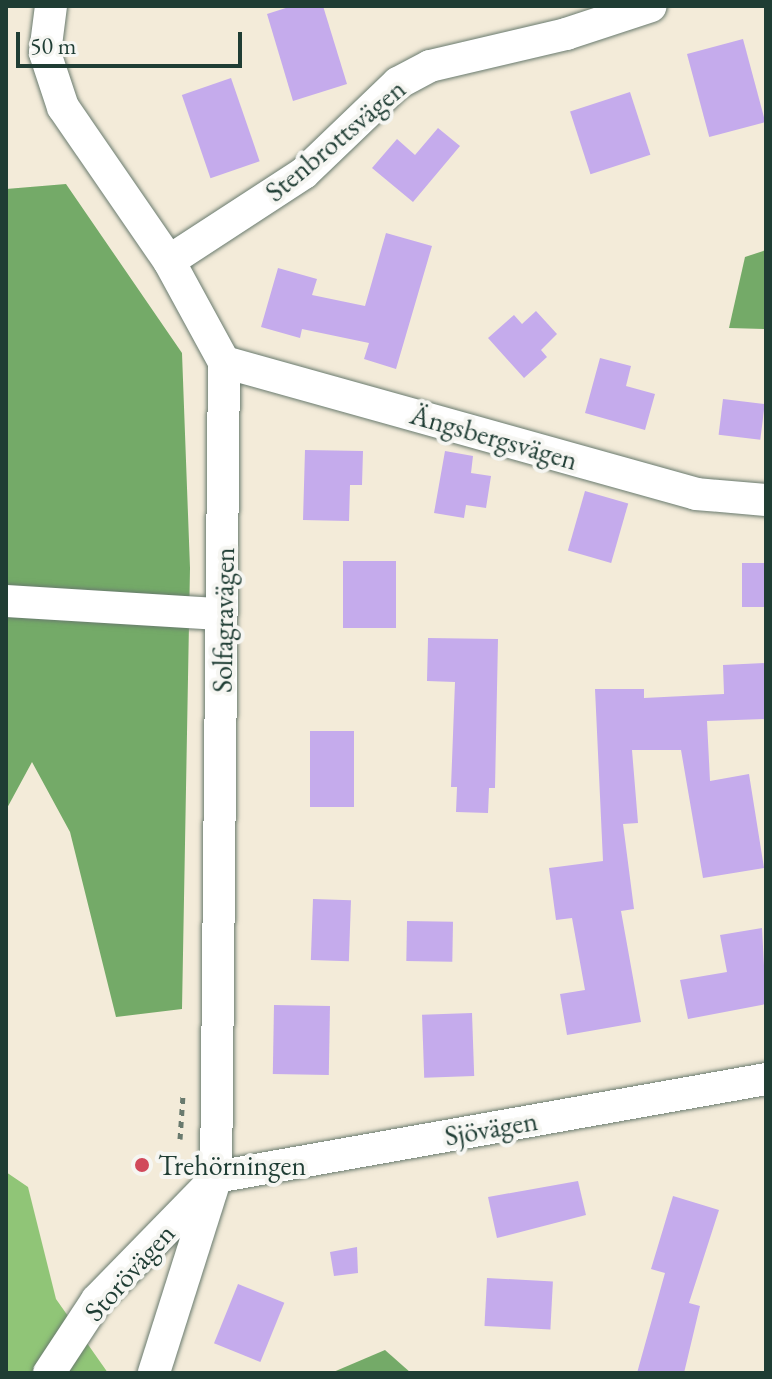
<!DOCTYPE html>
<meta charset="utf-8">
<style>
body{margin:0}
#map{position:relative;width:772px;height:1379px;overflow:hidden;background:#f3ebd9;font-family:"EB Garamond",serif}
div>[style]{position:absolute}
.green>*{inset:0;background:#90c577}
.forest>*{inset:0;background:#74aa68}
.building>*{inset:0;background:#c5abec;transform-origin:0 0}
.path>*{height:5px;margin-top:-2.5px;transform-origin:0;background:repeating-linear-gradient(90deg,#697a6e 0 6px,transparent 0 12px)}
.roads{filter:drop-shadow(0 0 2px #697a6e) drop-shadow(0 0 2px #697a6e)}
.minor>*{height:32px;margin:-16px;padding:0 16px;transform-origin:16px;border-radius:16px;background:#fff}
.dots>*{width:22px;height:22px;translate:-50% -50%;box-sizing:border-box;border:4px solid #f6f6f2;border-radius:50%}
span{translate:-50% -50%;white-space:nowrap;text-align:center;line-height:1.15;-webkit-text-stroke:8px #f6f6f2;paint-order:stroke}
.street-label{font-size:28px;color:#1f3d34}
.poi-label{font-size:28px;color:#1f3d34}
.left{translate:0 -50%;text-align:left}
.frame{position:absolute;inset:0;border:8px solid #1f3d34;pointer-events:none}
.scale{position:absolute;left:16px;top:32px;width:226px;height:36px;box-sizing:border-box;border:4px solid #1f3d34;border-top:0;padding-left:10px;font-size:24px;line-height:28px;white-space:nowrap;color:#1f3d34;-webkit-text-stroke:6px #f6f6f2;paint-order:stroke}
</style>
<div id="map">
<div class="green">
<i style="clip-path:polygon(6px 1172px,28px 1187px,56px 1299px,108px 1373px,6px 1373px)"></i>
</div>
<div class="forest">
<i style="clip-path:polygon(66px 184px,182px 353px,190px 568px,182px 1009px,116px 1017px,70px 832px,32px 762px,6px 810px,6px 189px)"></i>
<i style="clip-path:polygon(766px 250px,766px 329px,729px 328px,745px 257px)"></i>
<i style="clip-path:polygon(385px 1350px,411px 1373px,331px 1373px)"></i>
</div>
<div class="building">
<i style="clip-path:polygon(292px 6px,323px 6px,347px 84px,293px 101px,267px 14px)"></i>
<i style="left:743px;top:39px;width:86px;height:58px;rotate:75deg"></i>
<i style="left:231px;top:78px;width:88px;height:52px;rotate:71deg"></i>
<i style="left:630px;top:92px;width:66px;height:63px;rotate:72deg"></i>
<i style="clip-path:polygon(438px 128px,460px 146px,413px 202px,372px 168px,397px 139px,415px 155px)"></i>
<i style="clip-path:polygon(386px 233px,432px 246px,396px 369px,364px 359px,369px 343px,302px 329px,300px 338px,261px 327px,278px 268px,317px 279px,312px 295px,365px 306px)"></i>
<i style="clip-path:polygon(536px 311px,557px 334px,541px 350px,547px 357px,524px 378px,488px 338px,514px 315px,522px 324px)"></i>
<i style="clip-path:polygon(600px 358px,631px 366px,626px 386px,655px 394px,645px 430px,585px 413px)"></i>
<i style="left:723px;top:399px;width:42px;height:36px;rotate:7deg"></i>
<i style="clip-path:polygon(305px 450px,363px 451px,362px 485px,350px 485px,349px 521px,303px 520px)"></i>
<i style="clip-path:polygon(445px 451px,473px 456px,471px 473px,491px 476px,486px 508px,466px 505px,464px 518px,434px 513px)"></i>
<i style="left:585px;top:491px;width:45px;height:62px;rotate:16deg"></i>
<i style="left:343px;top:561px;width:53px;height:67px"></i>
<i style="left:742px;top:563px;width:24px;height:44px"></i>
<i style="clip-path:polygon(428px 638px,498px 639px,495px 788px,489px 788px,488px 813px,456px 812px,457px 787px,451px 787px,455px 682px,427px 681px)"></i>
<i style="clip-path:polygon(766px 663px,766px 719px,707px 721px,710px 781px,749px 774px,764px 868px,703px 878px,681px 750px,632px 750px,638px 823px,623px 824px,634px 909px,621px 911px,641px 1022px,567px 1035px,560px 994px,585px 990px,572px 918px,556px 920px,549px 868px,603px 861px,595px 689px,644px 689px,644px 698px,724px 694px,723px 665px)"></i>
<i style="left:310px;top:731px;width:44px;height:76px"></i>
<i style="left:313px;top:899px;width:38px;height:61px;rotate:2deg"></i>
<i style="left:407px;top:921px;width:46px;height:40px;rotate:1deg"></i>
<i style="clip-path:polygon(762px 928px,766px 1004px,688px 1019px,680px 980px,727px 972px,720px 935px)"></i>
<i style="left:274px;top:1005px;width:56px;height:69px;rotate:1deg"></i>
<i style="left:472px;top:1013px;width:63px;height:50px;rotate:88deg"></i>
<i style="clip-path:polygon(578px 1181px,586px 1215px,497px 1238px,488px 1197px)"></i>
<i style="clip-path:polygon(673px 1196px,719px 1210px,689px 1303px,700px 1306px,684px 1373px,637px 1373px,665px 1273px,651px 1269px)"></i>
<i style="clip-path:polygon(357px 1247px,358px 1273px,334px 1276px,330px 1252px)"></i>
<i style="left:487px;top:1278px;width:66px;height:48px;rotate:3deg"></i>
<i style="left:238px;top:1284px;width:50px;height:64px;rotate:22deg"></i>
</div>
<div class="path">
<i style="left:180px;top:1139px;width:44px;rotate:-86.1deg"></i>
</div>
<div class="roads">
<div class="minor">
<i style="left:51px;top:6px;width:47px;rotate:97.3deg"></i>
<i style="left:45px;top:53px;width:57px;rotate:71.6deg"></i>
<i style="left:63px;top:107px;width:187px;rotate:55.5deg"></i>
<i style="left:169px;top:261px;width:115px;rotate:61.4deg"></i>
<i style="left:224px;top:362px;width:815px;rotate:90.56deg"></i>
<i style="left:216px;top:1177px;width:206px;rotate:107.6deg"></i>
<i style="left:169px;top:261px;width:161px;rotate:-33.1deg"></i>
<i style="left:304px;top:173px;width:130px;rotate:-43.8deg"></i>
<i style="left:398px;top:83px;width:36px;rotate:-28deg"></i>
<i style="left:430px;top:66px;width:140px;rotate:-13.2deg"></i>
<i style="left:566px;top:34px;width:89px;rotate:-18.2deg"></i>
<i style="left:224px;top:362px;width:490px;rotate:15.6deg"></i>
<i style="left:696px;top:494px;width:70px;rotate:4.9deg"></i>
<i style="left:6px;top:601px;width:215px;rotate:3.5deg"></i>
<i style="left:216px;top:1177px;width:559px;rotate:-10.1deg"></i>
<i style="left:49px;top:1373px;width:87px;rotate:-56.7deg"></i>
<i style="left:97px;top:1300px;width:165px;rotate:-45.7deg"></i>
</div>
</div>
<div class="dots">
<i style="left:142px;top:1165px;background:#d1495b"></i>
</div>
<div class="street-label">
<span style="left:335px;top:140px;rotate:-40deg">Stenbrottsvägen</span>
<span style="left:494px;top:437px;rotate:16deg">Ängsbergsvägen</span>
<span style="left:223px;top:620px;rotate:-89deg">Solfagravägen</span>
<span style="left:491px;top:1128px;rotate:-10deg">Sjövägen</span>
<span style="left:129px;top:1272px;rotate:-48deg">Storövägen</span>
</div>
<div class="poi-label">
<span class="left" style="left:158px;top:1165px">Trehörningen</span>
</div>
<div class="frame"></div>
<div class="scale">50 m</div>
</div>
